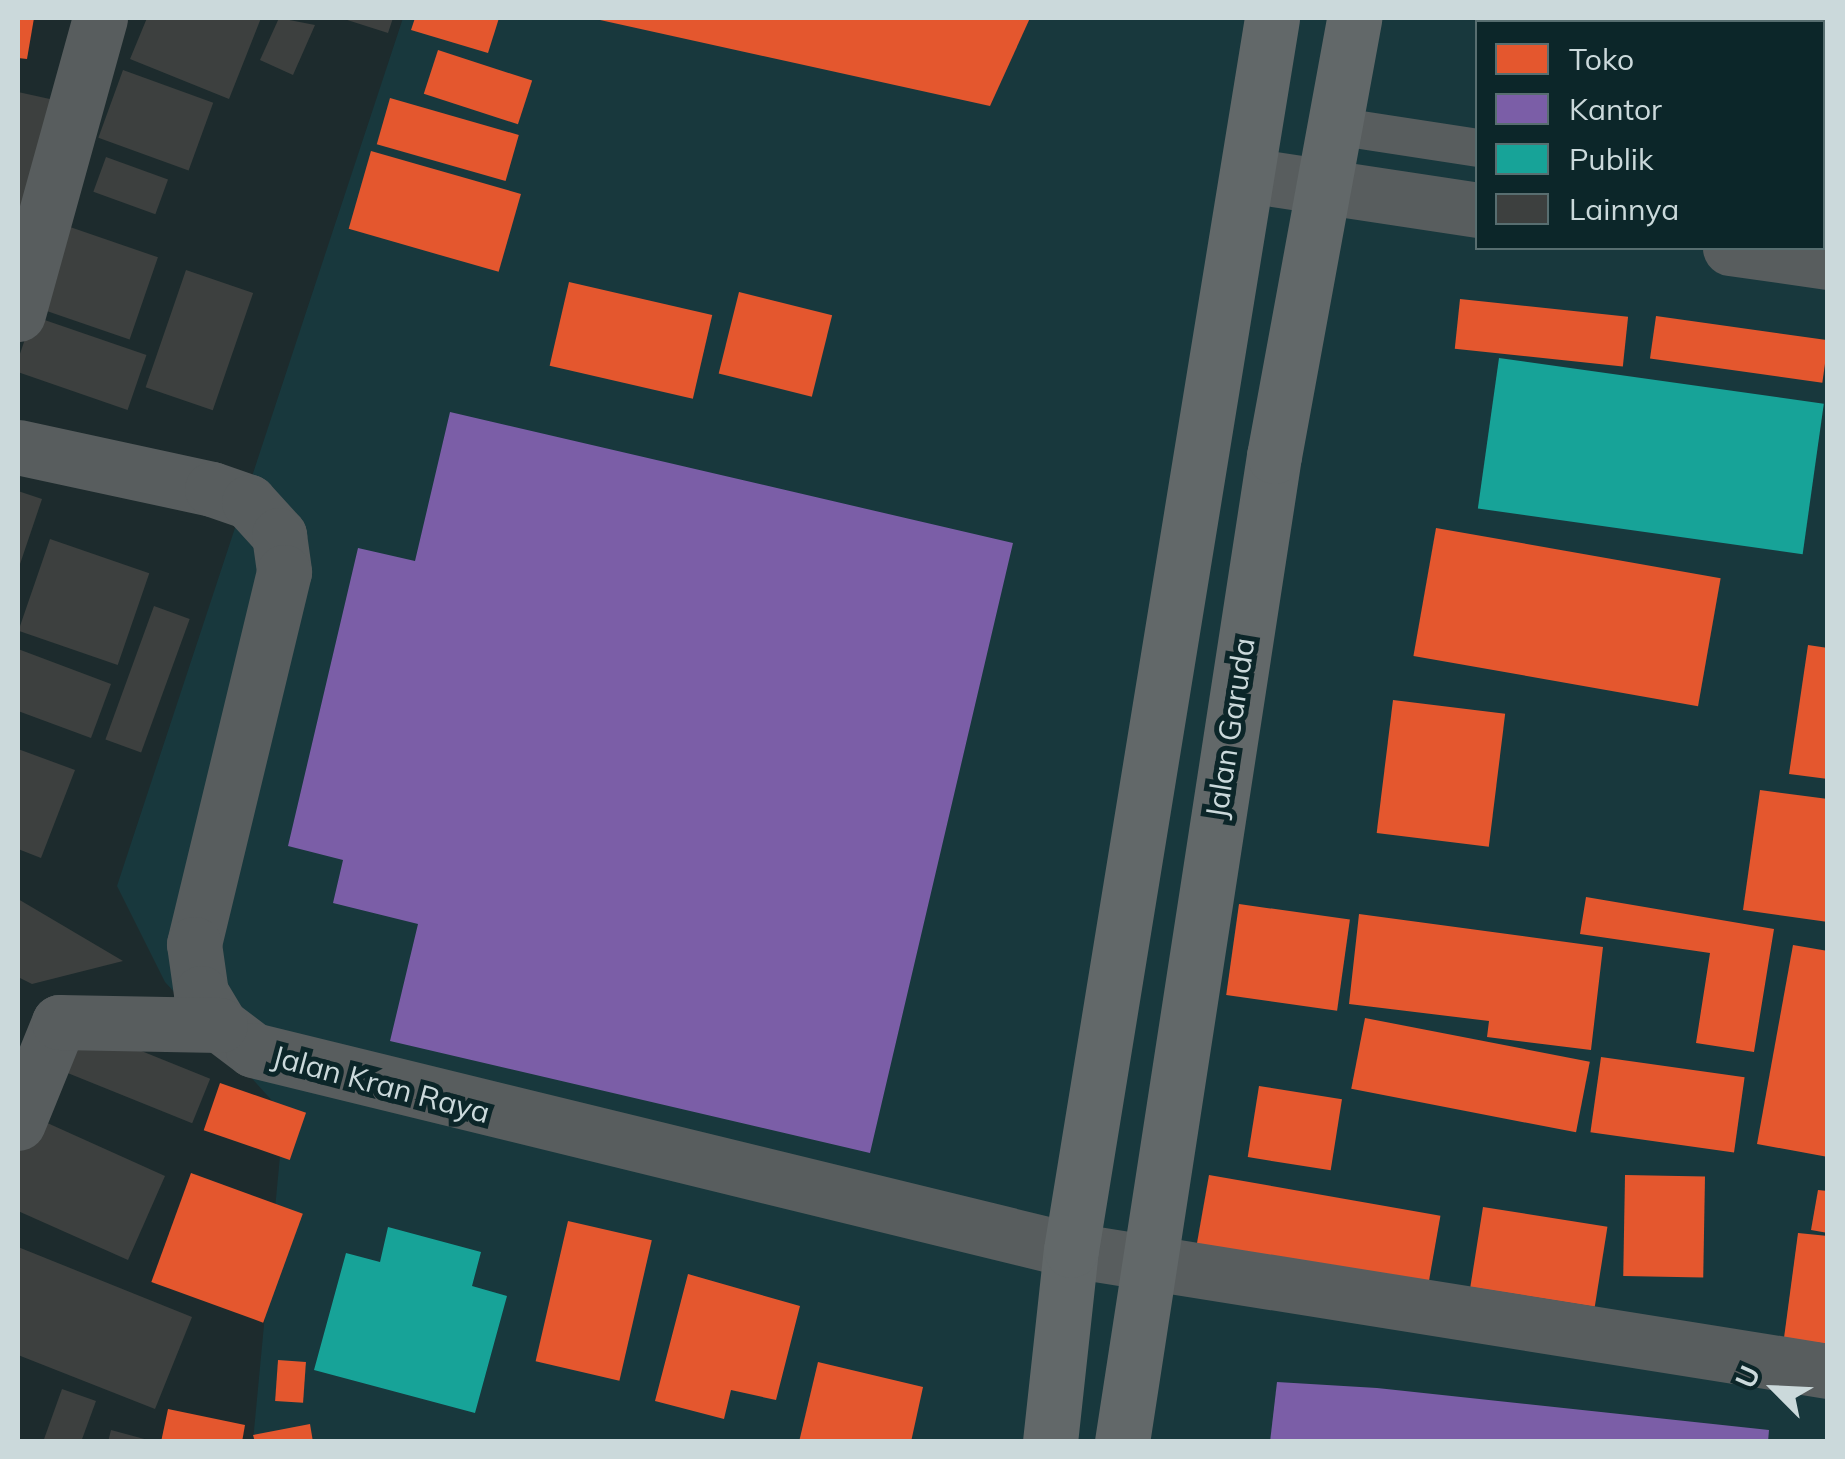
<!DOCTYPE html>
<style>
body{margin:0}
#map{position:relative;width:1845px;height:1459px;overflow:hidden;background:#1d2b2d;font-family:Mulish,sans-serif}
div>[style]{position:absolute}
.built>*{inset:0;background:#18383d}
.shops>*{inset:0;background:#e4572e;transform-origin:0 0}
.offices>*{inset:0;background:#7b5ea7}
.public>*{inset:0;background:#17a398;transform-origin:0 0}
.building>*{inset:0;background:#3d403f;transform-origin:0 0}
.service>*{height:38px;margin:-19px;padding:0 19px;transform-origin:19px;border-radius:19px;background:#585d5e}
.minor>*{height:55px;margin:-27.5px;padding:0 27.5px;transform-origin:27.5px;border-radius:27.5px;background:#585d5e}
.secondary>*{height:55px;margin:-27.5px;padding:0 27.5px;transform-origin:27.5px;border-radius:27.5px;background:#626869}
span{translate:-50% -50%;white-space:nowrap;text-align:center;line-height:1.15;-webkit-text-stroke:10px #0c2629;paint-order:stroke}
.street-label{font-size:30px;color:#cbd9db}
.frame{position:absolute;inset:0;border:20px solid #cbd9db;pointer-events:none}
.legend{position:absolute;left:1475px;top:20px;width:350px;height:230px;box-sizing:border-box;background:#0c2629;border:2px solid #586e70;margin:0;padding:12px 18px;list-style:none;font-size:30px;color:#cbd9db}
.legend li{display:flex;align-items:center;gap:20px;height:50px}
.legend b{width:50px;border:2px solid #586e70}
.north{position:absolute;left:1725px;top:1339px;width:100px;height:100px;-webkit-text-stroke:8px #0c2629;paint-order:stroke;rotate:294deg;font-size:28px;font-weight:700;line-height:40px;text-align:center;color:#cbd9db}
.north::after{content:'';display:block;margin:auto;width:35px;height:45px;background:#cbd9db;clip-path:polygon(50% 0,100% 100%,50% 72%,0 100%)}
</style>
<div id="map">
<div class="built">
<i style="clip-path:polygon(evenodd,403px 18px,1827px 18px,1827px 1441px,253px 1441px,284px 1114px,165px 982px,117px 886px,403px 18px,1478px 22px,1822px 22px,1822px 248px,1478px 248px,1478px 22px)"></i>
</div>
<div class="shops">
<i style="clip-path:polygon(18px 18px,34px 18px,27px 59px,18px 58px)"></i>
<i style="clip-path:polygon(415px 18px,499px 18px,488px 53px,411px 30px)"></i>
<i style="clip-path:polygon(591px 18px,1030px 18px,990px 106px)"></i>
<i style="clip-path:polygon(1629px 18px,1724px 18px,1723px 22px)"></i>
<i style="clip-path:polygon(1810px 18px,1828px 18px,1828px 204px,1822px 22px)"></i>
<i style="left:438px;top:50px;width:99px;height:46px;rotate:18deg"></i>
<i style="left:390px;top:98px;width:134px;height:48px;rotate:16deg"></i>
<i style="left:371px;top:151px;width:156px;height:81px;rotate:16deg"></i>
<i style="left:569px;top:282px;width:147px;height:86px;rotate:13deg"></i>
<i style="left:739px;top:292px;width:96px;height:84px;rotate:14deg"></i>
<i style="left:1460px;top:299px;width:169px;height:50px;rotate:6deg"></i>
<i style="left:1656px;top:316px;width:174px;height:43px;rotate:8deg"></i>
<i style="left:1436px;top:528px;width:289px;height:130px;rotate:10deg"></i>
<i style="clip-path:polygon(1808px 645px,1828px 648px,1828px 779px,1789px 774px)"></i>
<i style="left:1393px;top:700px;width:113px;height:134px;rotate:7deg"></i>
<i style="clip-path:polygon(1760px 790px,1828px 799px,1828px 922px,1743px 910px)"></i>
<i style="clip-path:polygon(1586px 897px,1774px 929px,1754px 1052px,1696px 1043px,1710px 953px,1580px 934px)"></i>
<i style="left:1239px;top:904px;width:112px;height:92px;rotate:8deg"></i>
<i style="clip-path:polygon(1359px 914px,1603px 947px,1591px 1050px,1487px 1037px,1489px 1021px,1349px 1004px)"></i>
<i style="clip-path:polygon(1793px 945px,1828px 951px,1828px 1157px,1757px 1144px)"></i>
<i style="left:1365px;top:1018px;width:229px;height:72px;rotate:11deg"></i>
<i style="left:1601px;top:1057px;width:145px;height:76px;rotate:8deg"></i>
<i style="left:220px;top:1083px;width:91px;height:50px;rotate:19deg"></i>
<i style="left:1259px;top:1086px;width:84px;height:72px;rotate:9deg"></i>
<i style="left:191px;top:1173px;width:119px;height:116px;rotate:20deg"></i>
<i style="left:1209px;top:1175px;width:235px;height:77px;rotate:10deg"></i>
<i style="left:1625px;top:1175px;width:80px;height:101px;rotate:1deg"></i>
<i style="clip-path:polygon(1818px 1190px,1828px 1191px,1828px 1233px,1811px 1230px)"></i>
<i style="left:1483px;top:1207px;width:126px;height:81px;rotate:9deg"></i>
<i style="left:568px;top:1221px;width:86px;height:144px;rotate:13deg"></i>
<i style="clip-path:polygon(1798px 1233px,1828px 1236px,1828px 1344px,1784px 1338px)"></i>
<i style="clip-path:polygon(688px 1274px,800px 1306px,776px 1400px,731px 1390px,724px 1419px,655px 1401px)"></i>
<i style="left:278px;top:1360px;width:28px;height:41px;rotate:4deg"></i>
<i style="clip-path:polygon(818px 1362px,923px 1387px,911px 1442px,799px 1442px)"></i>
<i style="clip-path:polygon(168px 1409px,245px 1425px,242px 1442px,161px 1442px)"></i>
<i style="clip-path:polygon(310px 1424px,313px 1442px,255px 1442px,253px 1435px)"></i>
</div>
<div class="offices">
<i style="clip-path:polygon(450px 412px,1013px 543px,870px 1153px,390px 1041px,418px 924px,333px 903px,343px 860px,288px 846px,358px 548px,415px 561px)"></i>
<i style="clip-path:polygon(1277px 1382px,1377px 1388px,1769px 1430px,1768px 1442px,1270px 1442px)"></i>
</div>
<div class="public">
<i style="left:1499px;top:358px;width:328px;height:152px;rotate:8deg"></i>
<i style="clip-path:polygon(388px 1227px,481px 1252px,472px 1286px,507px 1296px,475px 1413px,314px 1370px,346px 1253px,380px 1262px)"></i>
</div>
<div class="building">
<i style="clip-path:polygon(147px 18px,261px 18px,229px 99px,130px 59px)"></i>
<i style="clip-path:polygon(279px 18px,315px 25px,293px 75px,260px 60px)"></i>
<i style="clip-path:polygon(341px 18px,393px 18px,388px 33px)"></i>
<i style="left:123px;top:70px;width:96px;height:72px;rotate:20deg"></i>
<i style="clip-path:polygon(18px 92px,59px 101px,18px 252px)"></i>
<i style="left:106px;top:157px;width:66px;height:37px;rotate:20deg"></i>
<i style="left:70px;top:227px;width:93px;height:87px;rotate:19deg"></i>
<i style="left:186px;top:270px;width:71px;height:124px;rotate:19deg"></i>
<i style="left:33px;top:316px;width:120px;height:58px;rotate:19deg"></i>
<i style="clip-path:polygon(18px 491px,42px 499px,18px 570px)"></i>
<i style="left:50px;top:539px;width:105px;height:97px;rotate:19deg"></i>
<i style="left:154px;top:606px;width:38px;height:142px;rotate:20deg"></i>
<i style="clip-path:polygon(18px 649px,111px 684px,91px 738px,18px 711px)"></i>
<i style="clip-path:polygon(18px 749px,75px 770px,41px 858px,18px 849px)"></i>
<i style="clip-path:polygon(18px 899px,123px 961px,32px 984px,18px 977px)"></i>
<i style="left:72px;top:1023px;width:149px;height:48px;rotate:22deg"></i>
<i style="clip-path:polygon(34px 1117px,165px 1176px,128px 1260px,18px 1211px,18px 1155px)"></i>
<i style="clip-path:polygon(18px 1247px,192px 1317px,155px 1409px,18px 1355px)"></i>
<i style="clip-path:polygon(62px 1389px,96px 1401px,81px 1442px,43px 1442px)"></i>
<i style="clip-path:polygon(111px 1430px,148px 1440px,148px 1442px,108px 1442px)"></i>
</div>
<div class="service">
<i style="left:1513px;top:22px;width:4px;rotate:-76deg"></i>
<i style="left:1335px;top:126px;width:145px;rotate:8.7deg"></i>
<i style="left:1822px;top:209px;width:6px;rotate:9deg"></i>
</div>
<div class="minor">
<i style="left:1247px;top:175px;width:234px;rotate:8.6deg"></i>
<i style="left:1730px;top:248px;width:99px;rotate:8.1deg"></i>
<i style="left:18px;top:314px;width:307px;rotate:-74.5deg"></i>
<i style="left:18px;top:447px;width:198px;rotate:12.2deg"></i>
<i style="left:212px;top:489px;width:39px;rotate:19deg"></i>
<i style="left:249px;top:502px;width:45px;rotate:47.7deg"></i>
<i style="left:279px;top:535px;width:37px;rotate:82deg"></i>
<i style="left:284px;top:572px;width:383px;rotate:103.6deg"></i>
<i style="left:194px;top:944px;width:49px;rotate:81.9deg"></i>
<i style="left:201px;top:993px;width:37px;rotate:59deg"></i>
<i style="left:220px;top:1025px;width:41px;rotate:37.1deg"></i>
<i style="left:253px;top:1050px;width:842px;rotate:13.74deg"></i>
<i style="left:1071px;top:1250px;width:767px;rotate:9.08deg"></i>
<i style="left:18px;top:1123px;width:109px;rotate:-67.9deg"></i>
<i style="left:59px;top:1022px;width:161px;rotate:1.1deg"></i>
</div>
<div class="secondary">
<i style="left:1050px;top:1442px;width:193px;rotate:-83.8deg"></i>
<i style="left:1071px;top:1250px;width:1248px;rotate:-80.73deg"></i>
<i style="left:1122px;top:1442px;width:998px;rotate:-81.24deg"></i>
<i style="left:1274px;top:456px;width:445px;rotate:-79.6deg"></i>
</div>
<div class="street-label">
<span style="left:1230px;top:728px;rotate:-81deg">Jalan Garuda</span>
<span style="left:381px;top:1084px;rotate:15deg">Jalan Kran Raya</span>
</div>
<div class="frame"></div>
<ul class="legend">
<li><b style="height:28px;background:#e4572e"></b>Toko</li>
<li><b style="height:28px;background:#7b5ea7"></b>Kantor</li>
<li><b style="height:28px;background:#17a398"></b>Publik</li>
<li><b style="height:28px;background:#3d403f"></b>Lainnya</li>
</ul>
<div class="north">U</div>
</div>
